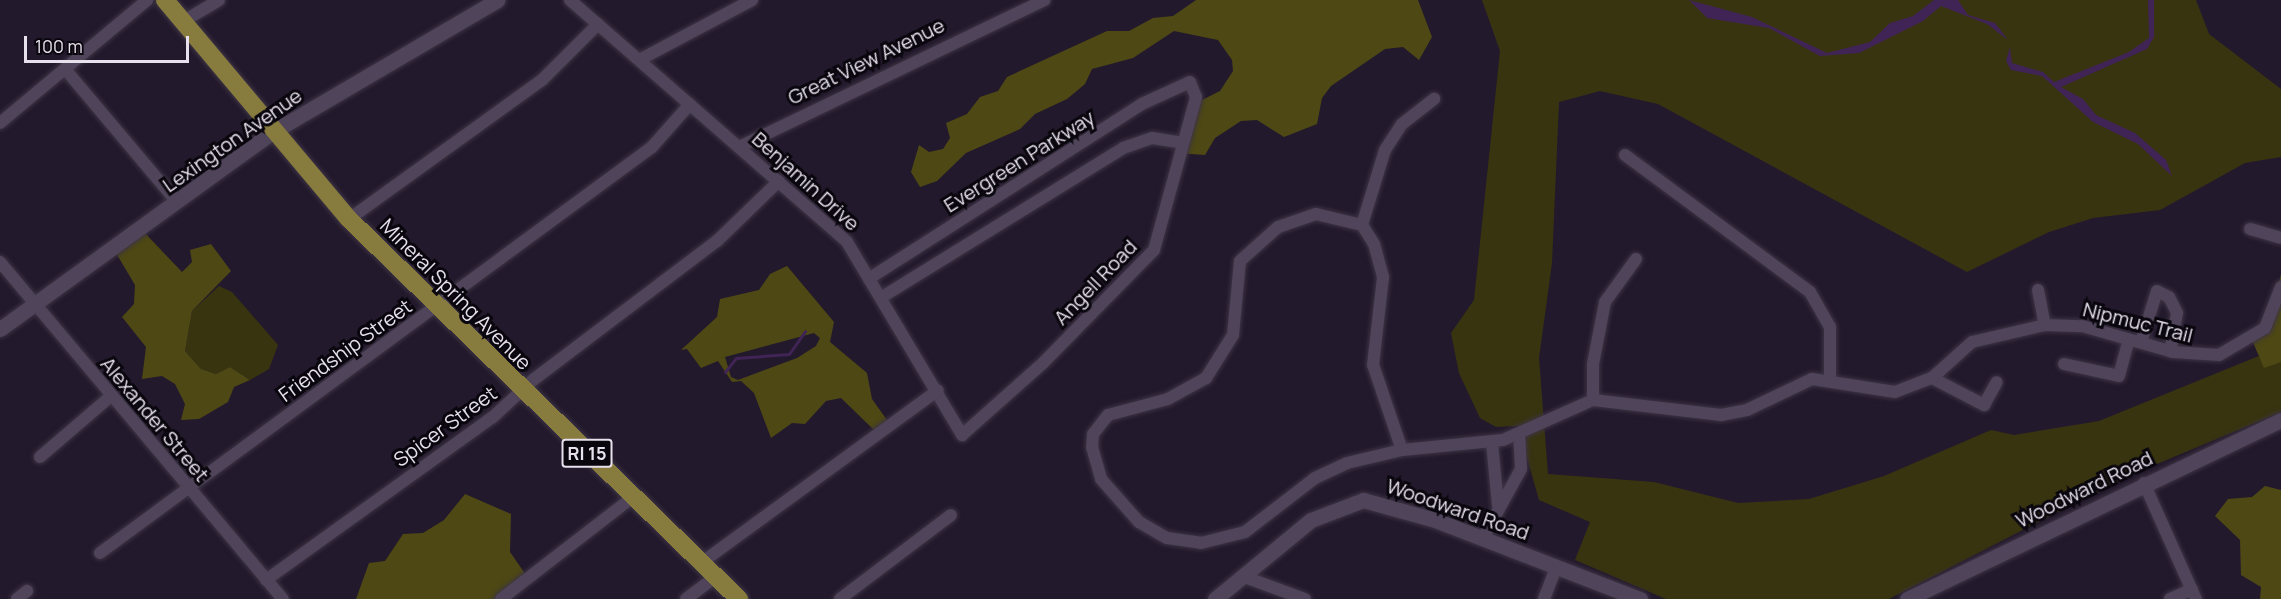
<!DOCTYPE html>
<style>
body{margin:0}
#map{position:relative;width:2281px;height:599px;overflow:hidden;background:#23192c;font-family:Manrope,sans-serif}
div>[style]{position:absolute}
.green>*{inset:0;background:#383410}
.forest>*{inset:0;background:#4e4814}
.water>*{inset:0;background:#402455}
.stream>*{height:3px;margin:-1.5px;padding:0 1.5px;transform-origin:1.5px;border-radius:1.5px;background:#402455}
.roads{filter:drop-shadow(0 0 2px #3c3444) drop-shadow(0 0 2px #3c3444)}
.minor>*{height:12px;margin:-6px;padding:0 6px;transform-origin:6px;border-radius:6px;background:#4f4459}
.tertiary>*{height:15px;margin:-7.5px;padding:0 7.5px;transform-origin:7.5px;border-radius:7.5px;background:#4f4459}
.primary>*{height:18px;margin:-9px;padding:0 9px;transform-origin:9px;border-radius:9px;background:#877b3d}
span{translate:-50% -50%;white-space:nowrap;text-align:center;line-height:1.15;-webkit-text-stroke:6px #0a060e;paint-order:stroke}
.shield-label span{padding:2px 4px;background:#0a060e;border:2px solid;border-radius:4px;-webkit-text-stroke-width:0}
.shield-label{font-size:18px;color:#e7e0ed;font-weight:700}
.street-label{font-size:20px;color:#e7e0ed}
.scale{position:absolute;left:24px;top:36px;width:165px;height:27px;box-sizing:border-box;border:3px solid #e7e0ed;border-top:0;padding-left:8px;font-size:18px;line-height:21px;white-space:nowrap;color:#e7e0ed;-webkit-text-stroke:4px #0a060e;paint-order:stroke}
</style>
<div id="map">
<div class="green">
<i style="clip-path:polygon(1482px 0,2196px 0,2209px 34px,2281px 89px,2281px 157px,2245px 163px,2160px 210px,2093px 218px,2049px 232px,1967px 272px,1658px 104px,1600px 91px,1559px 102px,1552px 263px,1539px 358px,1548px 474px,1654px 482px,1738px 503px,1809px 499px,1884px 476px,1991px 430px,2014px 435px,2099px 421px,2281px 347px,2281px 412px,2126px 477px,1889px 599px,1666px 599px,1575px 560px,1590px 522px,1539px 500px,1518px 426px,1496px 427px,1480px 418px,1459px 373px,1451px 333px,1474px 300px,1500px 51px)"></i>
<i style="clip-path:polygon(219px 286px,232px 292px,278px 345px,269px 369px,250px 380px,230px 367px,216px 374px,201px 369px,185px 351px,192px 311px)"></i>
</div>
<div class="forest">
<i style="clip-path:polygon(1196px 0,1418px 0,1432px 37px,1419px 60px,1403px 47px,1385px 49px,1331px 86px,1322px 98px,1317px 124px,1284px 137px,1257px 120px,1241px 121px,1215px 138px,1205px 155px,1176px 153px,1190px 106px,1220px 91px,1233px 71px,1232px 60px,1218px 40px,1174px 31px,1133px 58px,1092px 69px,1085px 84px,1067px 99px,1035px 114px,1020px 129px,966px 153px,937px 181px,920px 187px,911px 172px,919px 145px,929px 152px,943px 149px,950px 138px,946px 123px,967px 114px,980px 97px,998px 91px,1007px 77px,1107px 31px,1129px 31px,1153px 18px,1173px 16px)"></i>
<i style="clip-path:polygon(142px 230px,182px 272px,192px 262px,190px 250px,211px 244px,231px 271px,192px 311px,185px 351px,201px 369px,216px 374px,230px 367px,250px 380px,234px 387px,228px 402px,199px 419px,181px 420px,185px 404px,175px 384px,162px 376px,142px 379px,146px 347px,122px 317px,134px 304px,135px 285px,116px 253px)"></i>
<i style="clip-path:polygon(evenodd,787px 266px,834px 322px,830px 342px,867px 373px,872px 399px,887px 420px,874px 430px,841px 398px,826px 401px,805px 424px,792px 423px,771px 438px,754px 393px,741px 381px,732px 382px,718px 361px,701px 368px,687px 349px,681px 350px,717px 317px,720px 299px,759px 290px,770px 274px,787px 266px,814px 333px,820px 338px,816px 346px,797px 358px,738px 380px,731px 377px,725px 357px,814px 333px)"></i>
<i style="clip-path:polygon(2281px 274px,2281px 362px,2264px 368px,2252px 340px,2273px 308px)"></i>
<i style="clip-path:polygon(2265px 486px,2281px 490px,2281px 599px,2260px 599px,2261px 587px,2241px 575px,2240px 540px,2215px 516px,2228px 499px,2252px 497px)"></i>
<i style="clip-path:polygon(465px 494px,511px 514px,510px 552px,526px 575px,496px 599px,356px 599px,369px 563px,385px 561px,403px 534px,423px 533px,444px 520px)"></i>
</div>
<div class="water">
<i style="clip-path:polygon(1689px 0,1752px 17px,1827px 53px,1870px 42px,1890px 23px,1913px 16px,1934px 0,1958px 0,1968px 15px,1995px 23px,2008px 40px,1987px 24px,1941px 6px,1923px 21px,1859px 53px,1820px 56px,1769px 28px,1707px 18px)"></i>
<i style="clip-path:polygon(2148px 0,2154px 0,2154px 37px,2147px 49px,2061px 87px,2083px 99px,2096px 115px,2135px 133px,2166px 160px,2172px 176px,2138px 144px,2093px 122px,2042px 76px,2011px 70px,2006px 61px,2010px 47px,2012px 63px,2043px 72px,2054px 82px,2129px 52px,2149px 38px)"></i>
</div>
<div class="stream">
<i style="left:725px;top:372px;width:18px;rotate:-52deg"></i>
<i style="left:736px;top:358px;width:53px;rotate:-4.3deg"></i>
<i style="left:789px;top:354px;width:28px;rotate:-55deg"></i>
</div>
<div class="roads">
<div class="minor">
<i style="left:570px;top:0;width:368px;rotate:41.1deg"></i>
<i style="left:847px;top:242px;width:225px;rotate:59.2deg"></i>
<i style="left:962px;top:435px;width:108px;rotate:-41.6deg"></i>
<i style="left:1043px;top:363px;width:158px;rotate:-45.5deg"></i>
<i style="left:1154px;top:250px;width:159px;rotate:-74.6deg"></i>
<i style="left:1196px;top:97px;width:16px;rotate:-112deg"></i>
<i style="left:1190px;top:82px;width:53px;rotate:155.4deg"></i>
<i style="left:1142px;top:104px;width:322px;rotate:147.4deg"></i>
<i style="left:182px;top:22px;width:43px;rotate:-30.7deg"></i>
<i style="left:641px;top:59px;width:126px;rotate:-28deg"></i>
<i style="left:65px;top:69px;width:174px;rotate:49.9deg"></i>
<i style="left:0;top:123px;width:192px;rotate:-39.9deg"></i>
<i style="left:739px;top:147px;width:339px;rotate:-25.7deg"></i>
<i style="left:1625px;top:155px;width:230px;rotate:36.5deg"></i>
<i style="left:1810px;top:292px;width:40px;rotate:60.3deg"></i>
<i style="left:1830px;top:327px;width:52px;rotate:90deg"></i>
<i style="left:349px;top:219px;width:238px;rotate:-35.8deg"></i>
<i style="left:542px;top:80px;width:79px;rotate:-45deg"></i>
<i style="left:1362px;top:225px;width:78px;rotate:-73deg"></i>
<i style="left:1385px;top:150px;width:31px;rotate:-57deg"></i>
<i style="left:1402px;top:124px;width:41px;rotate:-38deg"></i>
<i style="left:2250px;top:229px;width:32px;rotate:16deg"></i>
<i style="left:0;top:262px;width:440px;rotate:50deg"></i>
<i style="left:2038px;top:290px;width:36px;rotate:79deg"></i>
<i style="left:882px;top:297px;width:283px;rotate:-31.7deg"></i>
<i style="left:1123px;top:148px;width:31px;rotate:-19deg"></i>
<i style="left:1152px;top:138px;width:30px;rotate:9deg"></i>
<i style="left:2141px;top:342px;width:53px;rotate:-72.6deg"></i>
<i style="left:2157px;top:291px;width:13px;rotate:27deg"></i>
<i style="left:2169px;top:297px;width:18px;rotate:63deg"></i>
<i style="left:2177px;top:313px;width:39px;rotate:100deg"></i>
<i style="left:2064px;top:364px;width:56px;rotate:12.3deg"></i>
<i style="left:2119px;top:376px;width:38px;rotate:-75deg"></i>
<i style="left:1932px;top:378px;width:59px;rotate:27.4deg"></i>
<i style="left:1984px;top:405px;width:26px;rotate:-61deg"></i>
<i style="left:1593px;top:400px;width:36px;rotate:-90deg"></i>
<i style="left:1593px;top:364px;width:63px;rotate:-79deg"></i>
<i style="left:1605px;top:302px;width:53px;rotate:-54.2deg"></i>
<i style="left:1492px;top:443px;width:62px;rotate:84.5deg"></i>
<i style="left:1402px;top:450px;width:90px;rotate:-108.8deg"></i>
<i style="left:1373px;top:365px;width:89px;rotate:-83.5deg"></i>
<i style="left:1383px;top:277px;width:34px;rotate:-105deg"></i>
<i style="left:1374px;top:244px;width:22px;rotate:-122deg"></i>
<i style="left:1362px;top:225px;width:47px;rotate:-166.6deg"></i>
<i style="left:1316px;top:214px;width:40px;rotate:161.1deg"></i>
<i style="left:1278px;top:227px;width:51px;rotate:138.2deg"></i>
<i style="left:1240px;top:261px;width:74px;rotate:95.4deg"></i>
<i style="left:1233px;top:335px;width:51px;rotate:122.1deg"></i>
<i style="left:1206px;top:378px;width:43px;rotate:151.1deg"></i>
<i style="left:1168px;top:399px;width:62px;rotate:165.1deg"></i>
<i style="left:1108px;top:415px;width:24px;rotate:128deg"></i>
<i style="left:1093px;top:434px;width:13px;rotate:94deg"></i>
<i style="left:1092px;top:447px;width:33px;rotate:74deg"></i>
<i style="left:1101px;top:479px;width:57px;rotate:48.5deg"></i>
<i style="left:1139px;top:522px;width:32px;rotate:30deg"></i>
<i style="left:1167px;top:538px;width:34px;rotate:8deg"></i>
<i style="left:1201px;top:543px;width:45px;rotate:-14deg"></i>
<i style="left:1245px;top:532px;width:88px;rotate:-37.6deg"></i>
<i style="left:1315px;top:478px;width:35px;rotate:-25deg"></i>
<i style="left:1347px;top:463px;width:57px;rotate:-13.3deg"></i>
<i style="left:1402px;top:450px;width:101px;rotate:-5.7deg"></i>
<i style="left:1503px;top:440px;width:98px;rotate:-24deg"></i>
<i style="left:1593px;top:400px;width:129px;rotate:6.7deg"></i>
<i style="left:1721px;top:415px;width:26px;rotate:-11deg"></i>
<i style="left:1747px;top:410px;width:72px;rotate:-25.5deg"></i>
<i style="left:1812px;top:379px;width:84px;rotate:8.9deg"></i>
<i style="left:1895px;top:392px;width:40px;rotate:-21deg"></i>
<i style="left:1932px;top:378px;width:54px;rotate:-42deg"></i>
<i style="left:1972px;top:342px;width:75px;rotate:-13.1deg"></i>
<i style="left:2045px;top:325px;width:37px;rotate:2deg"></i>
<i style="left:2082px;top:326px;width:95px;rotate:15.9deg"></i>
<i style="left:2173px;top:352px;width:46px;rotate:3.7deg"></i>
<i style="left:2219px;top:355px;width:53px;rotate:-30.4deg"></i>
<i style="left:2265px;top:328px;width:44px;rotate:-68.7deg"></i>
<i style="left:40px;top:457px;width:94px;rotate:-40.7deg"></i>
<i style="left:2144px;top:483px;width:127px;rotate:65.9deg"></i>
<i style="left:1483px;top:538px;width:79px;rotate:-61.2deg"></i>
<i style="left:1521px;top:469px;width:33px;rotate:-93deg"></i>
<i style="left:100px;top:553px;width:685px;rotate:-36.33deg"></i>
<i style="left:652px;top:147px;width:57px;rotate:-48.5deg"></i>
<i style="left:701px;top:563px;width:293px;rotate:-36.1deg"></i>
<i style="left:1242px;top:576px;width:67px;rotate:20.1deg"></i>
<i style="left:266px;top:580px;width:279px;rotate:-35.7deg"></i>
<i style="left:493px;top:417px;width:54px;rotate:-42.8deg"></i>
<i style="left:533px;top:380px;width:231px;rotate:-37.1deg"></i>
<i style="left:717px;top:241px;width:86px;rotate:-44.1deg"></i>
<i style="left:17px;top:599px;width:13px;rotate:-39deg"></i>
<i style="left:501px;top:599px;width:167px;rotate:-37.7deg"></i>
<i style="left:686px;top:599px;width:38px;rotate:-37deg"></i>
<i style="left:840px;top:599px;width:139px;rotate:-37.1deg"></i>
<i style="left:1544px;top:599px;width:34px;rotate:-69deg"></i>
<i style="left:2170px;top:599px;width:24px;rotate:-24deg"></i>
</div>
<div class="tertiary">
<i style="left:0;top:329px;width:338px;rotate:-35.9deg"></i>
<i style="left:274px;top:131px;width:259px;rotate:-30.4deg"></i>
<i style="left:1215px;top:599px;width:124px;rotate:-39.5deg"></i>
<i style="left:1311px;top:520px;width:56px;rotate:-21deg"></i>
<i style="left:1363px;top:500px;width:75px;rotate:15.5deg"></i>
<i style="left:1435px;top:520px;width:220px;rotate:21.1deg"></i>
<i style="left:1907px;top:599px;width:415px;rotate:-25.6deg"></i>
</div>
<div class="primary">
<i style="left:165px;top:0;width:286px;rotate:50deg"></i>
<i style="left:349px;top:219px;width:545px;rotate:44.26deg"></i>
</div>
</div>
<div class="shield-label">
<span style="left:587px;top:453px">RI 15</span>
</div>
<div class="street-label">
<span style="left:866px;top:61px;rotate:-26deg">Great View Avenue</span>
<span style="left:232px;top:140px;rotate:-35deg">Lexington Avenue</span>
<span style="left:1019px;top:161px;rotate:-32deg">Evergreen Parkway</span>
<span style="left:806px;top:181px;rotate:42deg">Benjamin Drive</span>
<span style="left:1095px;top:282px;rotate:-46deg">Angell Road</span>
<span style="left:456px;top:294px;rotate:45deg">Mineral Spring Avenue</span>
<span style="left:2138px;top:322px;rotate:14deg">Nipmuc Trail</span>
<span style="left:345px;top:350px;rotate:-36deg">Friendship Street</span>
<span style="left:155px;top:419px;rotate:50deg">Alexander Street</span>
<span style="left:445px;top:426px;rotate:-36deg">Spicer Street</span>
<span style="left:2084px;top:489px;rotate:-26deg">Woodward Road</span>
<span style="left:1458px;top:509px;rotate:19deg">Woodward Road</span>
</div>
<div class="scale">100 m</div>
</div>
